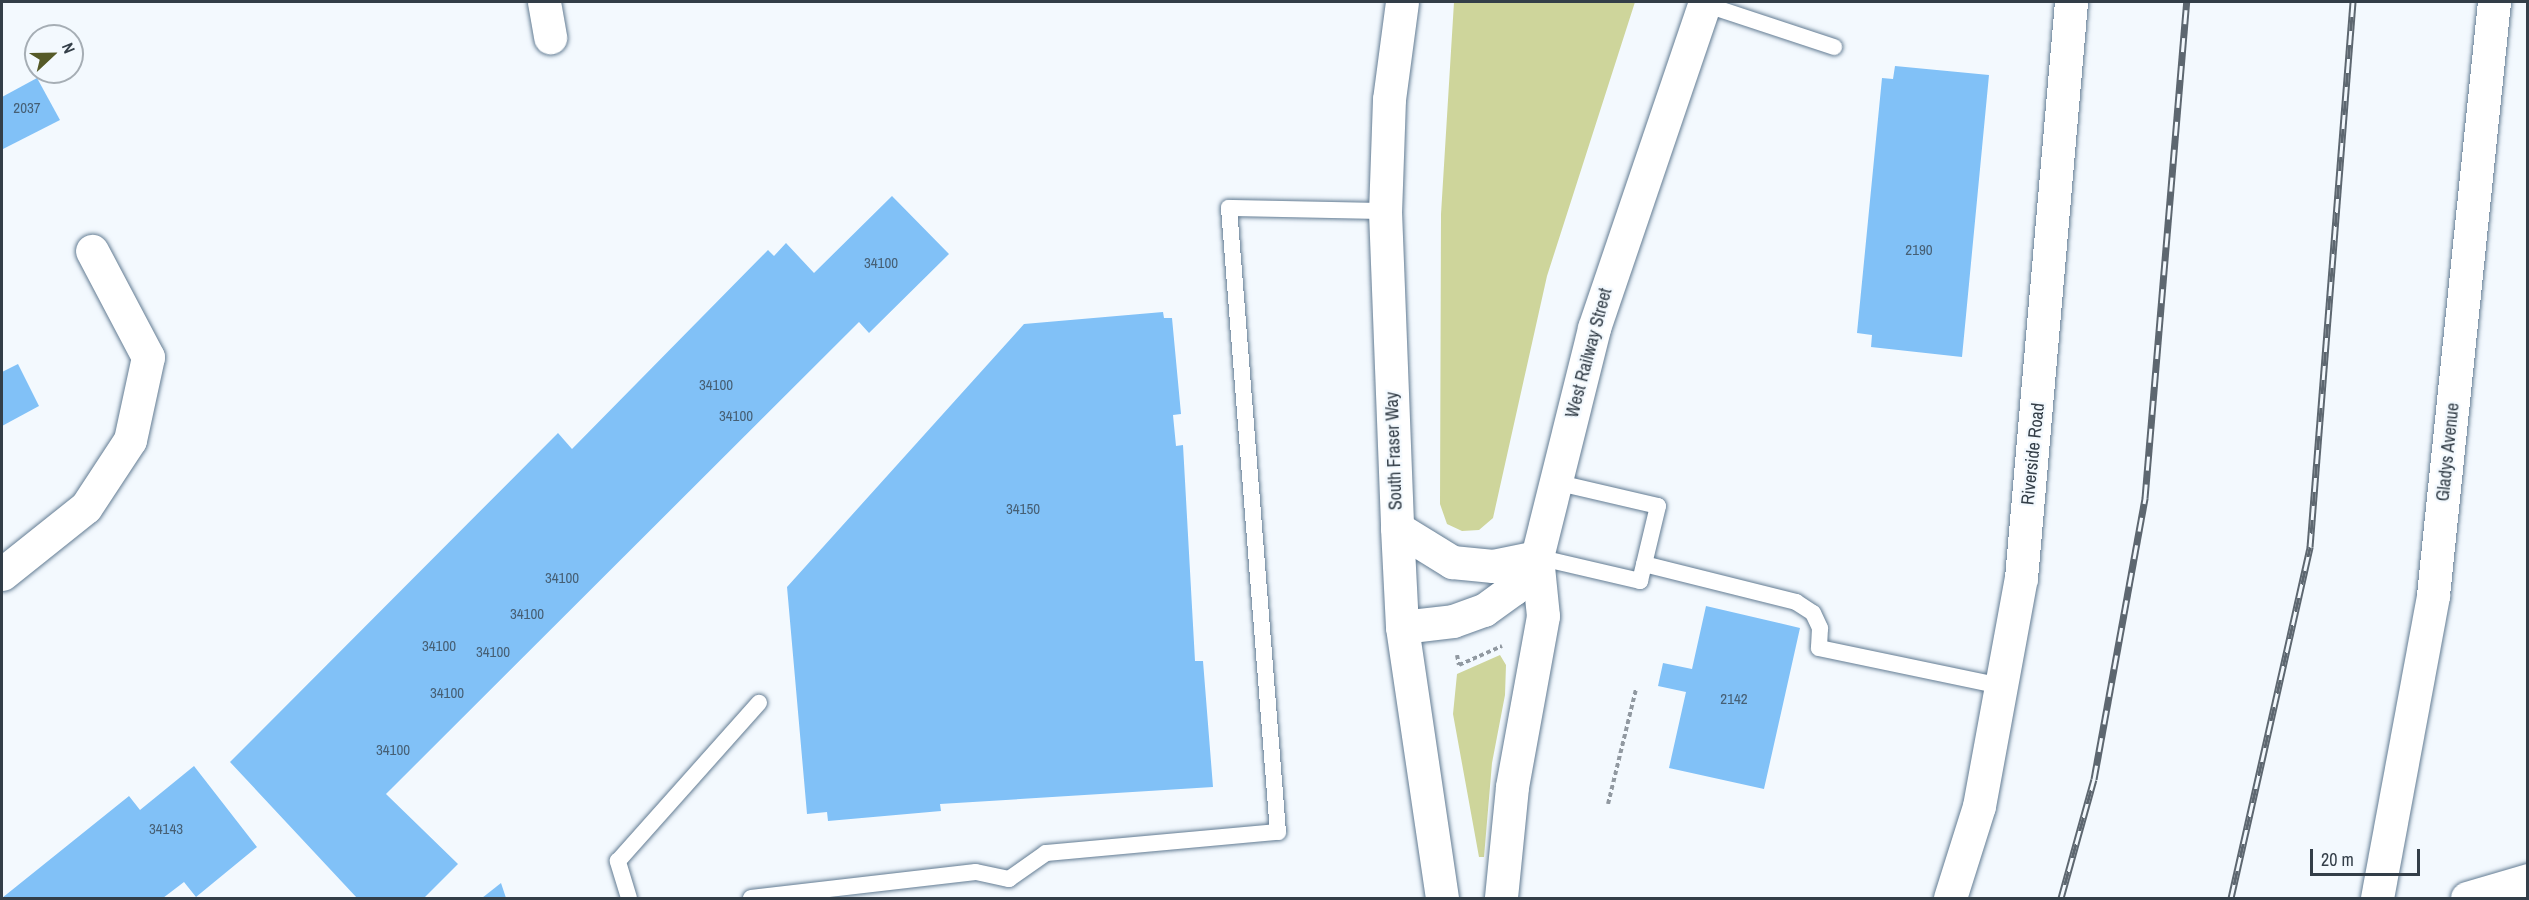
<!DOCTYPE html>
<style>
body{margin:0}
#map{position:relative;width:2529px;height:900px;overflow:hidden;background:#f3f9fe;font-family:"Archivo Narrow",sans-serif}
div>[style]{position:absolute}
.green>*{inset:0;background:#ced59b}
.building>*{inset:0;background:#81c1f7}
.path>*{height:4px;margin-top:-2px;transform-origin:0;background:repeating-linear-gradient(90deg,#9199a1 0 4.5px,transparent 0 7.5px)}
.roads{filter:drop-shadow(0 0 2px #637c93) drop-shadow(0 0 2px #637c93)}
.service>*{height:16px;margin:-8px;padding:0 8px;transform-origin:8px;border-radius:8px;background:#fff}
.minor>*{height:33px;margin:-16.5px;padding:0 16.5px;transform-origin:16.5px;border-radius:16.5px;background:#fff}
.tertiary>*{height:33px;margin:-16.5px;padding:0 16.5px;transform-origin:16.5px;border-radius:16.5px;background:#fff}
.secondary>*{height:33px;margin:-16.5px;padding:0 16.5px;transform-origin:16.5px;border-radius:16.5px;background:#fff}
.rail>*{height:7px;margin-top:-3.5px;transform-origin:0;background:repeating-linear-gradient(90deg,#f3f9fe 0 14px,#5d6770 0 28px);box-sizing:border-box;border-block:2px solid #5d6770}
span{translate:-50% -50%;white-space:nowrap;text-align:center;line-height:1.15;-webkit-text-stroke:4.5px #f3f9fe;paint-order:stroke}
.number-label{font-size:15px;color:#465f74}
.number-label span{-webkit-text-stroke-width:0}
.street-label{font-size:18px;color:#333e48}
.frame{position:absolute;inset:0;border:3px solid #333e48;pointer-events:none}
.north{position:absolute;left:24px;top:24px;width:60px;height:60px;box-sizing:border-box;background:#f3f9fe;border:2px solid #a6aeb5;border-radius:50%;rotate:68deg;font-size:16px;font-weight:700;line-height:24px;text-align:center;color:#333e48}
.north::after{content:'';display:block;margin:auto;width:21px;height:27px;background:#555a28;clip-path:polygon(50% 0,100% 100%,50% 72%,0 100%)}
.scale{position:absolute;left:2310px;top:849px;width:110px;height:27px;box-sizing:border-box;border:3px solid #333e48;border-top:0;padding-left:8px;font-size:18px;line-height:21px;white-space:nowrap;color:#333e48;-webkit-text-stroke:4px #f3f9fe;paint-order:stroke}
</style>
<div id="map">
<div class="green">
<i style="clip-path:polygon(1454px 2px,1635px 2px,1547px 276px,1493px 518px,1479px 530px,1462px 531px,1447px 524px,1440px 504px,1441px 214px)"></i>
<i style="clip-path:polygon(1500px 655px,1506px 665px,1505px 695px,1492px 763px,1484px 857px,1479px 857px,1453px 714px,1457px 674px)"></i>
</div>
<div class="building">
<i style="clip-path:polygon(1895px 66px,1989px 75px,1962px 357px,1871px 347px,1872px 335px,1857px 333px,1882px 78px,1893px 79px)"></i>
<i style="clip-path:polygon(37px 78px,60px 120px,3px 149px,2px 97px)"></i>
<i style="clip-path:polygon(892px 196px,949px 254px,869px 333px,859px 322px,386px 794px,458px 864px,424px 898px,357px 898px,230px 762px,558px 433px,572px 449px,768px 250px,774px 256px,786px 243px,814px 273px)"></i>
<i style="clip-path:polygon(1163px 312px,1164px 318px,1172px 318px,1181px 414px,1173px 415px,1176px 446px,1183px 445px,1195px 661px,1203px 661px,1213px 787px,940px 804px,941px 811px,828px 821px,827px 812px,807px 814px,787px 587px,1024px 324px)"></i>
<i style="clip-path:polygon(18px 364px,39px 406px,2px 426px,2px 372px)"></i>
<i style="clip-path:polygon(1706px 606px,1800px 628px,1764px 789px,1669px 768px,1686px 692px,1658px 686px,1663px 663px,1692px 669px)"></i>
<i style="clip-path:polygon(194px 766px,257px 847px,196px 897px,184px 882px,163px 898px,2px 898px,129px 796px,140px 810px)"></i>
<i style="clip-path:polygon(501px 883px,506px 898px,482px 898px)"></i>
</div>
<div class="path">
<i style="left:1457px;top:655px;width:10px;rotate:79deg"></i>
<i style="left:1459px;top:665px;width:47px;rotate:-23.8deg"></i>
<i style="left:1608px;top:804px;width:118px;rotate:-76.3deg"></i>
</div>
<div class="roads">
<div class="service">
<i style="left:1704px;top:4px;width:137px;rotate:18.3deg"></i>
<i style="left:1537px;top:557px;width:106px;rotate:13.1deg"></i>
<i style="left:1640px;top:581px;width:77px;rotate:-76.5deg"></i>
<i style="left:1658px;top:506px;width:106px;rotate:-166.9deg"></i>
<i style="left:1644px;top:564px;width:157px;rotate:14deg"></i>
<i style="left:1796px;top:602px;width:20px;rotate:33deg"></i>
<i style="left:1813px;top:613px;width:17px;rotate:65deg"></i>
<i style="left:1820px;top:628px;width:20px;rotate:93deg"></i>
<i style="left:1819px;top:648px;width:186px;rotate:11.8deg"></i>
<i style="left:629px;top:898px;width:39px;rotate:-107deg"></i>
<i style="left:618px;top:861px;width:212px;rotate:-48.3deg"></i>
<i style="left:751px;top:898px;width:226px;rotate:-6.6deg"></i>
<i style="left:976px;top:872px;width:34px;rotate:12deg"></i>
<i style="left:1009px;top:879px;width:45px;rotate:-35.1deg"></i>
<i style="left:1046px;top:853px;width:233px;rotate:-5.2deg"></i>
<i style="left:1278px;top:832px;width:626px;rotate:-94.49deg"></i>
<i style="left:1229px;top:208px;width:156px;rotate:1.1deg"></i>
</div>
<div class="minor">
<i style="left:544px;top:2px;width:36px;rotate:80deg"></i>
<i style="left:2px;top:574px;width:107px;rotate:-38.6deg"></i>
<i style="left:86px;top:507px;width:80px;rotate:-56.7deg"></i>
<i style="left:130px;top:440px;width:85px;rotate:-77.8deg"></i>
<i style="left:148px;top:357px;width:120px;rotate:-117.8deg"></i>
<i style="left:2467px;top:898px;width:64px;rotate:-16.4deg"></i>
</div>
<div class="tertiary">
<i style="left:1402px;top:627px;width:51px;rotate:-6.7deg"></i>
<i style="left:1453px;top:621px;width:33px;rotate:-20deg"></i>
<i style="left:1484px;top:610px;width:36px;rotate:-36deg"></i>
<i style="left:1513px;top:589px;width:40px;rotate:-53deg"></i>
<i style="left:1537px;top:557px;width:236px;rotate:-76deg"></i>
<i style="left:1594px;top:328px;width:344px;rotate:-71.2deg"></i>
<i style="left:1950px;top:898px;width:96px;rotate:-72.5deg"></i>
<i style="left:1979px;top:806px;width:232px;rotate:-79.6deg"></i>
<i style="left:2021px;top:578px;width:578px;rotate:-85.04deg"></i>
<i style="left:2377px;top:898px;width:308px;rotate:-79.5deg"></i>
<i style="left:2433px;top:595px;width:596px;rotate:-84.13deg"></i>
</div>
<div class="secondary">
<i style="left:1402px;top:2px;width:98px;rotate:97.6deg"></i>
<i style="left:1389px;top:99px;width:112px;rotate:92deg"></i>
<i style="left:1385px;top:211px;width:317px;rotate:87.8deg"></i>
<i style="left:1397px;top:528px;width:99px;rotate:87.1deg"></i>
<i style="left:1402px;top:627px;width:274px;rotate:81.6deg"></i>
<i style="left:1397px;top:528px;width:65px;rotate:31.7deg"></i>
<i style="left:1452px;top:562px;width:41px;rotate:5.6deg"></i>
<i style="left:1493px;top:566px;width:45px;rotate:-11.6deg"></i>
<i style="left:1537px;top:557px;width:59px;rotate:84.2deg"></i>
<i style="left:1543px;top:616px;width:174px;rotate:100.3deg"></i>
<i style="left:1512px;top:787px;width:112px;rotate:95.7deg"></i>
</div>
</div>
<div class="rail">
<i style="left:2061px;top:898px;width:123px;rotate:-74.5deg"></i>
<i style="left:2094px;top:779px;width:286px;rotate:-79.7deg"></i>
<i style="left:2145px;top:498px;width:498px;rotate:-85.2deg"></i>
<i style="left:2231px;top:898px;width:360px;rotate:-77.3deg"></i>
<i style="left:2310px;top:547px;width:547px;rotate:-85.49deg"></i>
</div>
<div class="number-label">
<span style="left:27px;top:108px">2037</span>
<span style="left:1919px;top:250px">2190</span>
<span style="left:881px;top:263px">34100</span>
<span style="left:716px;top:385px">34100</span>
<span style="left:736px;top:416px">34100</span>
<span style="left:1023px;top:509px">34150</span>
<span style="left:562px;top:578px">34100</span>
<span style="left:527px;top:614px">34100</span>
<span style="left:439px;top:646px">34100</span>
<span style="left:493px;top:652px">34100</span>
<span style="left:447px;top:693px">34100</span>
<span style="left:1734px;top:699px">2142</span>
<span style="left:393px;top:750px">34100</span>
<span style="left:166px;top:829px">34143</span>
</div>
<div class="street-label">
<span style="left:1589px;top:353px;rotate:-75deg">West Railway Street</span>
<span style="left:1394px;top:451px;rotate:-92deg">South Fraser Way</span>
<span style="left:2448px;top:452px;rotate:-84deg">Gladys Avenue</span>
<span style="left:2033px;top:454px;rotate:-84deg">Riverside Road</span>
</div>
<div class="frame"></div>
<div class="north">N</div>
<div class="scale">20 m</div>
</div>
